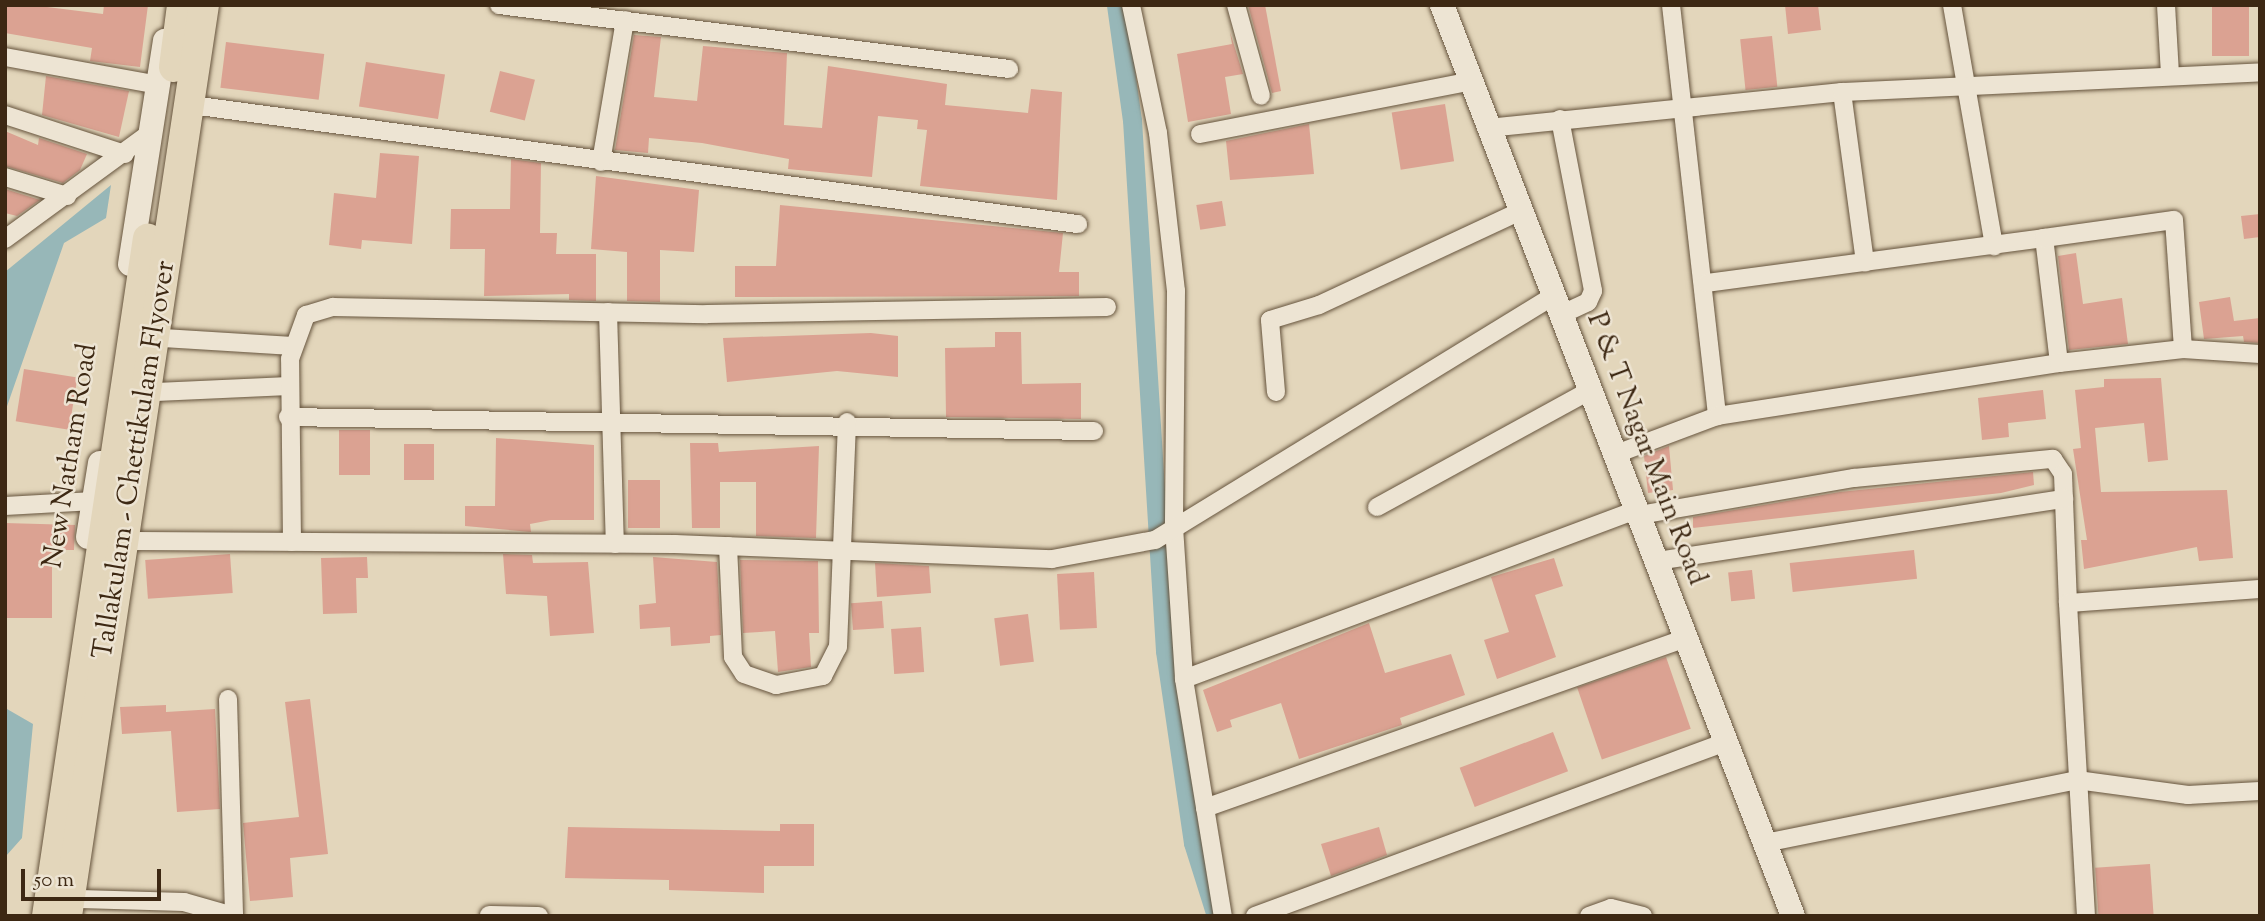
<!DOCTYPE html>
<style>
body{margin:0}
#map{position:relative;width:2265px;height:921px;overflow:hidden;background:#e3d6bb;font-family:"Sorts Mill Goudy",serif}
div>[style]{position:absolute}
.water>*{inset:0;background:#97b7b8}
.canal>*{height:19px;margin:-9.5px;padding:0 9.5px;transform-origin:9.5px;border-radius:9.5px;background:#97b7b8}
.building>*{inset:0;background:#dba292;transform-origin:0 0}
.roads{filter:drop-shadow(0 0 2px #66543d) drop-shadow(0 0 2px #66543d)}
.minor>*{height:18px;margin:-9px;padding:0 9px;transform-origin:9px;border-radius:9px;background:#ede4d3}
.secondary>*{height:24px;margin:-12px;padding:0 12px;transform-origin:12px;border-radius:12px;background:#ede4d3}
.trunk>*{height:30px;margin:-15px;padding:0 15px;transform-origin:15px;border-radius:15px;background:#e3d6bb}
span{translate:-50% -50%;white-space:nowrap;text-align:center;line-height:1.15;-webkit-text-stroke:5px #ede4d3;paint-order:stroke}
.street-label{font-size:28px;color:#3d2813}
.frame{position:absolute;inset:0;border:7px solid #3d2813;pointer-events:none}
.scale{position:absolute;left:21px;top:869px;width:140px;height:32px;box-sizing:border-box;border:4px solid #3d2813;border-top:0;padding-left:9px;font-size:21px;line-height:24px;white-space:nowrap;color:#3d2813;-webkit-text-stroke:5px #ede4d3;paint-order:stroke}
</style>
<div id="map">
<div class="water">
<i style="clip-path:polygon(111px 185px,106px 218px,64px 243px,5px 412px,5px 272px)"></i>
<i style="clip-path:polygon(5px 698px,7px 709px,33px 724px,22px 838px,6px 856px)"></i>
</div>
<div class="canal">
<i style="left:1116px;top:5px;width:116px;rotate:82.1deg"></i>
<i style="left:1132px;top:120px;width:532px;rotate:86.44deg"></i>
<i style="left:1165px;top:651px;width:194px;rotate:81.7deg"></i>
<i style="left:1193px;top:843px;width:77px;rotate:72.5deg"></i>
</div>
<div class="building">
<i style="clip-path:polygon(31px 5px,103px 14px,104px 5px,148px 5px,140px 67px,90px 61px,92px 48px,5px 33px,5px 6px)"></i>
<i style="clip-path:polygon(1248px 5px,1265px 5px,1281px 91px,1272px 93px)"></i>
<i style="clip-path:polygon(1785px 5px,1818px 5px,1821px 30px,1788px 34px)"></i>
<i style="left:2212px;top:5px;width:37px;height:51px"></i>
<i style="clip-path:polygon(1230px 32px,1243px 74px,1225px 77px,1231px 114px,1188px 122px,1177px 54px,1232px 44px)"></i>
<i style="clip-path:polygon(634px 35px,661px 37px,654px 97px,697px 101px,703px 46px,787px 53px,784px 125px,822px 128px,828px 66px,947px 84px,945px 105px,1028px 113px,1031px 89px,1062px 92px,1057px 200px,920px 186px,927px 130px,917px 129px,918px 120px,878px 116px,872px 177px,788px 169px,789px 159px,702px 143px,649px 138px,648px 153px,615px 150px)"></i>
<i style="left:1772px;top:36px;width:51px;height:32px;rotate:84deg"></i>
<i style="left:226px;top:42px;width:99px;height:46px;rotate:7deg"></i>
<i style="left:366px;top:62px;width:80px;height:45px;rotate:9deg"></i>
<i style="left:500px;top:71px;width:36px;height:42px;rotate:14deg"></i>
<i style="clip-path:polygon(46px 76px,129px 91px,119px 137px,42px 115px)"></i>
<i style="left:1445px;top:104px;width:58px;height:54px;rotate:81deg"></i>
<i style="clip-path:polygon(1309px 124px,1314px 174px,1230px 180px,1226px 141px)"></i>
<i style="clip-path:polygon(5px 131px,38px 145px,39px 138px,87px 154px,80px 170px,63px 183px,5px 166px)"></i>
<i style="clip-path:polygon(380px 153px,419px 156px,412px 244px,362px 240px,361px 249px,329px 245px,334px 193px,376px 198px)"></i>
<i style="clip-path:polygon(511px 159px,541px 163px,540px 233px,557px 233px,556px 254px,596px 254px,596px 301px,569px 300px,569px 294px,484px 296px,485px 249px,450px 249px,451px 209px,510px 209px)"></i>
<i style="clip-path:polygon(596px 176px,699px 190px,694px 252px,660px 250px,660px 302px,627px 301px,627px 252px,591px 249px)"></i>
<i style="clip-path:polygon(5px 189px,40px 200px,17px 216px,5px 213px)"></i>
<i style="left:1222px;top:201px;width:25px;height:26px;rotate:81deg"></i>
<i style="clip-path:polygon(780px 205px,1063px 233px,1059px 272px,1079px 272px,1079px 296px,735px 297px,735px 266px,776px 266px)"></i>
<i style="clip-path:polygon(2260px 214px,2260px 237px,2244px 239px,2241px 216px)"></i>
<i style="clip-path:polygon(2076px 253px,2083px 304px,2122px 298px,2128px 344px,2069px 350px,2058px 256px)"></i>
<i style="clip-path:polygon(2230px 297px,2234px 321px,2260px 318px,2260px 343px,2244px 342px,2243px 336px,2204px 339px,2199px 302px)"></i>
<i style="clip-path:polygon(995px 332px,1021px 332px,1022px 384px,1081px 383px,1081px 419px,946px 417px,945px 348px,995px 347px)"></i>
<i style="clip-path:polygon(871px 333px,898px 336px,898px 377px,837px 371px,727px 382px,723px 338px)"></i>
<i style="left:24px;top:369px;width:54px;height:53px;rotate:9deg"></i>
<i style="clip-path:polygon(2161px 378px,2168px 460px,2148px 462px,2144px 423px,2095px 428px,2101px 492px,2227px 490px,2233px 558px,2199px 561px,2197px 547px,2084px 569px,2081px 540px,2087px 540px,2073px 449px,2081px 448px,2075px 390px,2104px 387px,2104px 379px)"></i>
<i style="clip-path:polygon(2043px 390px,2046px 419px,2008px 423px,2009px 437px,1982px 440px,1978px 398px)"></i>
<i style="left:370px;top:430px;width:45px;height:31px;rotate:90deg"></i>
<i style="clip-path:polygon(496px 438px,594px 445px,594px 520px,551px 520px,530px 524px,531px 532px,465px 526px,465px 506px,495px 506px)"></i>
<i style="clip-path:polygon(690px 443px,718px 443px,719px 452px,819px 446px,816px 538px,756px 536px,756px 482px,720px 482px,720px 528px,692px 528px)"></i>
<i style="left:404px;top:444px;width:30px;height:36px"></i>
<i style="clip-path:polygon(1669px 446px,1673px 490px,1648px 493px,1644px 456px)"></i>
<i style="clip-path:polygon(2033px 472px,2034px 485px,2001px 493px,1693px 528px,1693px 517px,1840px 492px)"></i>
<i style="left:660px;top:480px;width:48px;height:32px;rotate:90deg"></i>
<i style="clip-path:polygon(5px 523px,75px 525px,74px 550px,52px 550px,52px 618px,5px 618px)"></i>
<i style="left:1914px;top:550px;width:29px;height:125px;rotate:84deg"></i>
<i style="left:230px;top:554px;width:39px;height:85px;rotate:86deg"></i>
<i style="clip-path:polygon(503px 554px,532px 555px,533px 563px,588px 562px,594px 633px,550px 636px,547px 596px,506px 594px)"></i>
<i style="clip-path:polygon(367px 557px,368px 578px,356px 578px,357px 613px,323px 614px,321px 558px)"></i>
<i style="clip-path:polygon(653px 557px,717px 562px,721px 635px,710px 636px,710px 643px,671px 646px,670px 627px,640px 629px,639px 605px,656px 603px)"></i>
<i style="clip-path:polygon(1554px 558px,1563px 586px,1535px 595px,1556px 657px,1497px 679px,1484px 640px,1509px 632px,1491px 577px)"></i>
<i style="clip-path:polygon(740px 560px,818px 561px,819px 633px,809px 633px,811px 667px,778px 672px,775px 631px,743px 633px)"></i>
<i style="clip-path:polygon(875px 563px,929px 566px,931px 593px,877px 597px)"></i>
<i style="left:1752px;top:570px;width:29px;height:24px;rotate:84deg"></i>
<i style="left:1094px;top:572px;width:56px;height:37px;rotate:87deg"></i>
<i style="left:882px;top:601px;width:27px;height:31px;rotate:86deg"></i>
<i style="left:1028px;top:614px;width:48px;height:34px;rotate:83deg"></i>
<i style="clip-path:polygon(1369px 623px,1385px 673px,1451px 654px,1465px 695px,1400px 718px,1402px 725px,1299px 759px,1281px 703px,1230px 720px,1232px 727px,1217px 732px,1203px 690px)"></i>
<i style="left:921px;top:627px;width:45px;height:30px;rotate:86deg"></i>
<i style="left:1666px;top:657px;width:76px;height:94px;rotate:71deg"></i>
<i style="clip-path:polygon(310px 699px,328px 854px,290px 858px,293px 897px,250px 901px,243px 823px,299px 817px,285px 702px)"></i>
<i style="clip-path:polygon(166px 705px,166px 712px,215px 709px,220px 809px,177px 812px,171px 731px,122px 734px,120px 707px)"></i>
<i style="left:1553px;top:732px;width:42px;height:100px;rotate:69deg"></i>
<i style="clip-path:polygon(780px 824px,814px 824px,814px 866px,764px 866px,764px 893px,669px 890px,669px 880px,565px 878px,568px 827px,780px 831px)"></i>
<i style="clip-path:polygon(1379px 827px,1387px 855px,1331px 876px,1321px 844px)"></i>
<i style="left:2150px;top:864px;width:52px;height:55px;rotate:86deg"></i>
</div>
<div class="roads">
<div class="minor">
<i style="left:499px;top:5px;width:514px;rotate:7.15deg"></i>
<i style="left:1131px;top:5px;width:131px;rotate:78.1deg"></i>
<i style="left:1158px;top:133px;width:159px;rotate:83.5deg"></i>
<i style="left:1176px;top:291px;width:236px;rotate:90.5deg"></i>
<i style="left:1174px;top:527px;width:152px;rotate:86.2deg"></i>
<i style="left:1184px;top:679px;width:240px;rotate:80.7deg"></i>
<i style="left:1236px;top:5px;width:94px;rotate:74.6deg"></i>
<i style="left:1671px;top:5px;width:414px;rotate:83.6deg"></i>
<i style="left:1952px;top:5px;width:245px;rotate:80.1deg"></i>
<i style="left:2166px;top:5px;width:70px;rotate:86.7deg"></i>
<i style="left:5px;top:57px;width:157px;rotate:10.3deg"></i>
<i style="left:1842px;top:92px;width:172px;rotate:82.3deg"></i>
<i style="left:199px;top:106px;width:887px;rotate:7.65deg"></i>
<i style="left:5px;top:115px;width:126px;rotate:18deg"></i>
<i style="left:1560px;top:119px;width:175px;rotate:79.1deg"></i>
<i style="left:1593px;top:291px;width:12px;rotate:114deg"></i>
<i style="left:1588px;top:302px;width:29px;rotate:155deg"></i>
<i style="left:1488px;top:128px;width:356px;rotate:-5.8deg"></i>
<i style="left:1842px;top:92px;width:418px;rotate:-2.7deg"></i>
<i style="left:1200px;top:134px;width:278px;rotate:-11deg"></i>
<i style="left:601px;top:162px;width:144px;rotate:-80.4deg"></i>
<i style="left:5px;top:177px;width:65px;rotate:17deg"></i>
<i style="left:5px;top:239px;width:180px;rotate:-36.2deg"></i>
<i style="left:1707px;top:283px;width:340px;rotate:-7.6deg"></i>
<i style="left:608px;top:312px;width:232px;rotate:88.3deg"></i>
<i style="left:163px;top:338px;width:130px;rotate:3.5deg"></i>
<i style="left:2059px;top:363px;width:126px;rotate:-96.8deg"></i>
<i style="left:2044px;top:238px;width:131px;rotate:-7.9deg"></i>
<i style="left:2174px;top:220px;width:129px;rotate:86deg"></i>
<i style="left:156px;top:392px;width:133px;rotate:-2.6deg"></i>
<i style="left:1276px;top:392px;width:72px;rotate:-94.8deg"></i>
<i style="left:1270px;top:320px;width:51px;rotate:-17deg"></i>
<i style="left:1319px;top:305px;width:225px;rotate:-25deg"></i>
<i style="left:288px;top:417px;width:806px;rotate:1deg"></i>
<i style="left:1616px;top:454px;width:108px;rotate:-20.6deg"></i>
<i style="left:1717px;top:416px;width:346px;rotate:-8.8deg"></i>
<i style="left:2059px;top:363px;width:125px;rotate:-6.4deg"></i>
<i style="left:2183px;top:349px;width:77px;rotate:3.7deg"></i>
<i style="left:5px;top:506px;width:89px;rotate:-3.2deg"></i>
<i style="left:1377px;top:507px;width:244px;rotate:-28.7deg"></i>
<i style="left:1639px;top:515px;width:218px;rotate:-9.8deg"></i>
<i style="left:1854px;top:478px;width:200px;rotate:-5.5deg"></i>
<i style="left:2053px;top:459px;width:18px;rotate:56deg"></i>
<i style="left:2063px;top:474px;width:129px;rotate:87.8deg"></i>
<i style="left:133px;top:541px;width:542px;rotate:0.32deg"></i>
<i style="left:675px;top:544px;width:377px;rotate:2.3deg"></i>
<i style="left:1052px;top:559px;width:105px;rotate:-10.5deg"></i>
<i style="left:1155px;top:540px;width:469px;rotate:-31.5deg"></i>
<i style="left:292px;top:542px;width:183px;rotate:-90.6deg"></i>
<i style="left:290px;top:359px;width:47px;rotate:-70deg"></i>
<i style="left:306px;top:315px;width:28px;rotate:-17deg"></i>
<i style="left:333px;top:307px;width:374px;rotate:1.1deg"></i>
<i style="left:707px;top:314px;width:400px;rotate:-1deg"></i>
<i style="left:728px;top:546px;width:111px;rotate:87.4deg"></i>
<i style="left:733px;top:657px;width:20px;rotate:57deg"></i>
<i style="left:744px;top:674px;width:34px;rotate:19deg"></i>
<i style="left:776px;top:685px;width:48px;rotate:-10.8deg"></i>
<i style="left:823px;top:676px;width:33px;rotate:-63deg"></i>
<i style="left:838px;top:647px;width:225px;rotate:-87.7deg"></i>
<i style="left:1657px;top:561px;width:412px;rotate:-8.7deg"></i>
<i style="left:1184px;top:679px;width:483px;rotate:-20.5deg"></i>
<i style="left:228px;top:699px;width:217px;rotate:88.4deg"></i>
<i style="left:1205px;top:808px;width:510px;rotate:-19.46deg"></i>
<i style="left:1765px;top:843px;width:318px;rotate:-11.4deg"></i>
<i style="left:2077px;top:780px;width:112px;rotate:7.7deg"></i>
<i style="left:2188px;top:795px;width:72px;rotate:-3.2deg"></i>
<i style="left:80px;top:899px;width:104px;rotate:1.7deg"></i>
<i style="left:184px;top:902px;width:51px;rotate:15.9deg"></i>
<i style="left:489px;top:915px;width:50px;rotate:1.1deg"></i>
<i style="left:1255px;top:916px;width:502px;rotate:-20.28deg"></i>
<i style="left:1589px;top:916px;width:23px;rotate:-20deg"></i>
<i style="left:1611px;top:908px;width:33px;rotate:14deg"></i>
<i style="left:2086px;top:916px;width:314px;rotate:-93.3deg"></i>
<i style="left:2068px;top:603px;width:193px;rotate:-4.2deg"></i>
</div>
<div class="secondary">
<i style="left:1442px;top:5px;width:976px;rotate:68.93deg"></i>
<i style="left:130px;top:264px;width:226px;rotate:-81.1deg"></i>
<i style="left:88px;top:537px;width:75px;rotate:-80.8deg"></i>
</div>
<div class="trunk">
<i style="left:174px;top:67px;width:63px;rotate:-82.6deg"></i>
<i style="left:47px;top:916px;width:685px;rotate:-81.53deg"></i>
<i style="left:67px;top:916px;width:921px;rotate:-81.45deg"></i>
</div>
</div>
<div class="street-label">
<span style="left:1646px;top:449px;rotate:69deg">P &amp; T Nagar Main Road</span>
<span style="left:71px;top:456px;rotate:-81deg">New Natham Road</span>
<span style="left:135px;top:460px;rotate:-81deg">Tallakulam - Chettikulam Flyover</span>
</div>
<div class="frame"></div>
<div class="scale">50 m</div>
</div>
